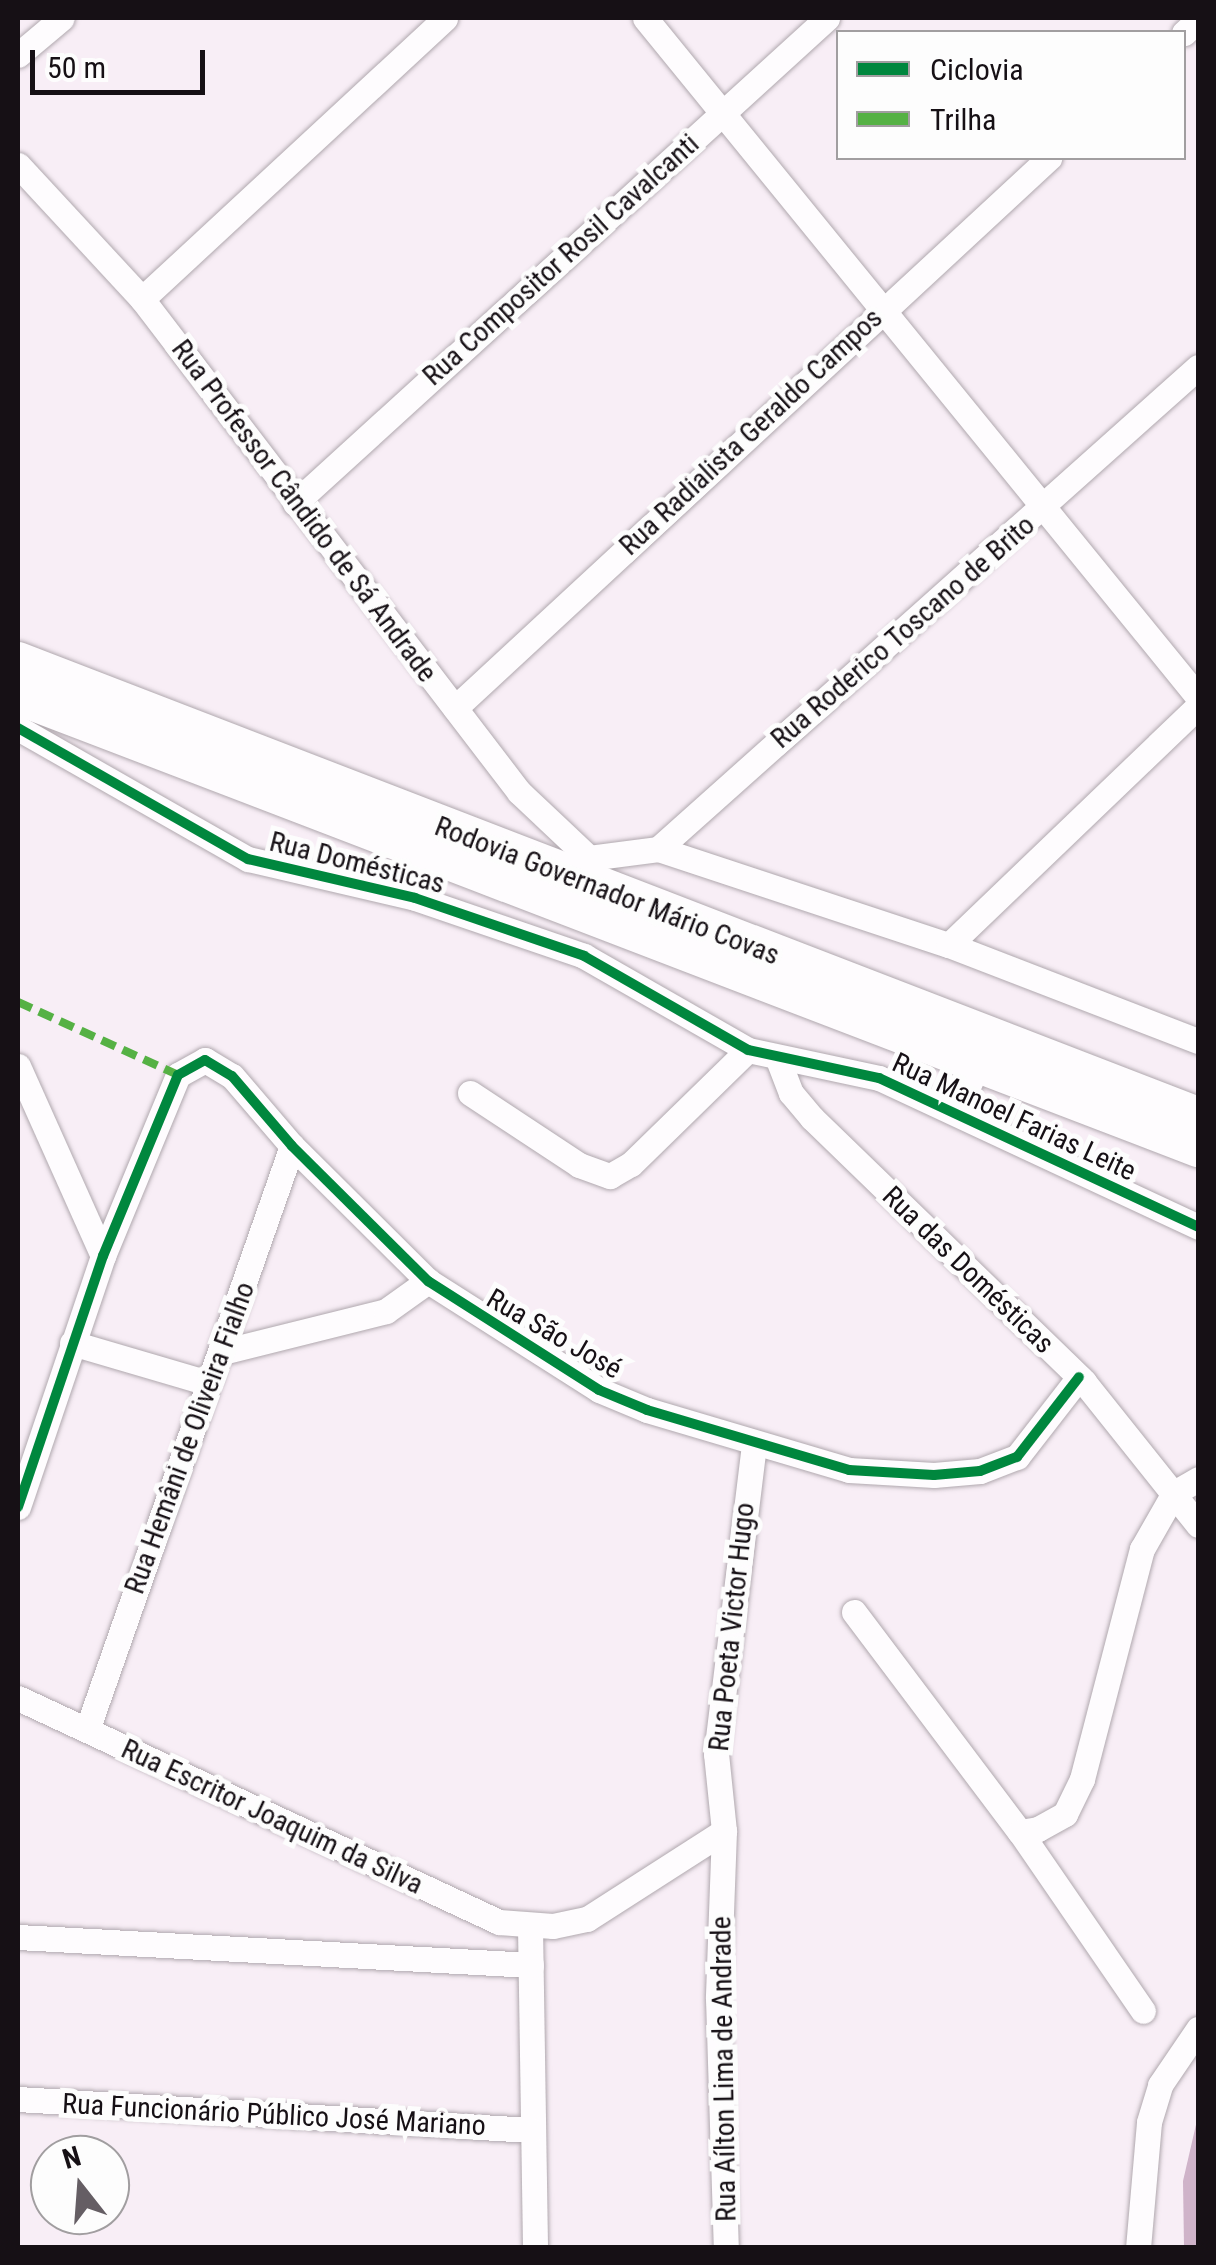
<!DOCTYPE html>
<meta charset="utf-8">
<style>
body{margin:0}
#map{position:relative;width:1216px;height:2265px;overflow:hidden;background:#f8eef6;font-family:"Roboto Condensed",sans-serif}
div>[style]{position:absolute}
.water>*{inset:0;background:#cfb3c9}
.roads{filter:drop-shadow(0 0 2px #b0a8ae) drop-shadow(0 0 2px #b0a8ae)}
.minor>*{height:25px;margin:-12.5px;padding:0 12.5px;transform-origin:12.5px;border-radius:12.5px;background:#fefcfe}
.highway>*{height:38px;margin:-19px;padding:0 19px;transform-origin:19px;border-radius:19px;background:#fefcfe}
.quiet>*{height:8px;margin-top:-4px;transform-origin:0;background:repeating-linear-gradient(90deg,#55b144 0 15px,transparent 0 23px)}
.cycleway>*{height:10px;margin:-5px;padding:0 5px;transform-origin:5px;border-radius:5px;background:#00873e}
span{translate:-50% -50%;white-space:nowrap;text-align:center;line-height:1.15;-webkit-text-stroke:10px #fdfdfd;paint-order:stroke}
.street-label{font-size:28px;color:#161015}
.frame{position:absolute;inset:0;border:20px solid #161015;pointer-events:none}
.legend{position:absolute;left:836px;top:30px;width:350px;height:130px;box-sizing:border-box;background:#fdfdfd;border:2px solid #a19ea0;margin:0;padding:12px 18px;list-style:none;font-size:30px;color:#161015}
.legend li{display:flex;align-items:center;gap:20px;height:50px}
.legend b{width:50px;border:2px solid #a19ea0}
.north{position:absolute;left:30px;top:2135px;width:100px;height:100px;box-sizing:border-box;background:#fdfdfd;border:2px solid #a19ea0;border-radius:50%;rotate:343deg;font-size:28px;font-weight:700;line-height:40px;text-align:center;color:#161015}
.north::after{content:'';display:block;margin:auto;width:35px;height:45px;background:#655e64;clip-path:polygon(50% 0,100% 100%,50% 72%,0 100%)}
.scale{position:absolute;left:30px;top:50px;width:175px;height:45px;box-sizing:border-box;border:5px solid #161015;border-top:0;padding-left:12px;font-size:30px;line-height:35px;white-space:nowrap;color:#161015;-webkit-text-stroke:8px #fdfdfd;paint-order:stroke}
</style>
<div id="map">
<div class="water">
<i style="clip-path:polygon(1198px 2116px,1198px 2247px,1184px 2247px,1183px 2181px)"></i>
</div>
<div class="roads">
<div class="minor">
<i style="left:645px;top:18px;width:876px;rotate:50.84deg"></i>
<i style="left:1184px;top:33px;width:19px;rotate:-43deg"></i>
<i style="left:18px;top:55px;width:57px;rotate:-40.1deg"></i>
<i style="left:18px;top:165px;width:183px;rotate:47.2deg"></i>
<i style="left:142px;top:299px;width:621px;rotate:52.59deg"></i>
<i style="left:519px;top:792px;width:96px;rotate:43.3deg"></i>
<i style="left:142px;top:299px;width:413px;rotate:-42.8deg"></i>
<i style="left:295px;top:503px;width:720px;rotate:-42.35deg"></i>
<i style="left:455px;top:708px;width:810px;rotate:-42.8deg"></i>
<i style="left:18px;top:728px;width:265px;rotate:29.7deg"></i>
<i style="left:248px;top:859px;width:171px;rotate:13.1deg"></i>
<i style="left:415px;top:898px;width:179px;rotate:18.9deg"></i>
<i style="left:584px;top:956px;width:189px;rotate:29.8deg"></i>
<i style="left:748px;top:1050px;width:134px;rotate:12.1deg"></i>
<i style="left:879px;top:1078px;width:352px;rotate:25deg"></i>
<i style="left:658px;top:849px;width:306px;rotate:18.3deg"></i>
<i style="left:949px;top:945px;width:267px;rotate:21.1deg"></i>
<i style="left:589px;top:858px;width:70px;rotate:-7.4deg"></i>
<i style="left:658px;top:849px;width:724px;rotate:-41.75deg"></i>
<i style="left:949px;top:945px;width:345px;rotate:-43.8deg"></i>
<i style="left:779px;top:1062px;width:33px;rotate:69deg"></i>
<i style="left:791px;top:1093px;width:33px;rotate:50deg"></i>
<i style="left:812px;top:1118px;width:379px;rotate:44.1deg"></i>
<i style="left:1084px;top:1382px;width:183px;rotate:51.4deg"></i>
<i style="left:18px;top:1066px;width:208px;rotate:65.9deg"></i>
<i style="left:470px;top:1093px;width:131px;rotate:33.4deg"></i>
<i style="left:579px;top:1165px;width:33px;rotate:20deg"></i>
<i style="left:610px;top:1176px;width:24px;rotate:-30deg"></i>
<i style="left:631px;top:1164px;width:163px;rotate:-44.3deg"></i>
<i style="left:957px;top:1110px;width:50px;rotate:-65deg"></i>
<i style="left:72px;top:1343px;width:142px;rotate:16.4deg"></i>
<i style="left:222px;top:1352px;width:169px;rotate:-14deg"></i>
<i style="left:386px;top:1311px;width:52px;rotate:-35.5deg"></i>
<i style="left:1174px;top:1493px;width:28px;rotate:-30deg"></i>
<i style="left:18px;top:1507px;width:265px;rotate:-71.3deg"></i>
<i style="left:103px;top:1256px;width:196px;rotate:-67.5deg"></i>
<i style="left:178px;top:1075px;width:31px;rotate:-29deg"></i>
<i style="left:205px;top:1060px;width:31px;rotate:31deg"></i>
<i style="left:232px;top:1076px;width:92px;rotate:49.4deg"></i>
<i style="left:292px;top:1146px;width:192px;rotate:44.8deg"></i>
<i style="left:428px;top:1281px;width:203px;rotate:32.5deg"></i>
<i style="left:599px;top:1390px;width:52px;rotate:22.6deg"></i>
<i style="left:647px;top:1410px;width:211px;rotate:16.5deg"></i>
<i style="left:849px;top:1470px;width:85px;rotate:3.4deg"></i>
<i style="left:934px;top:1475px;width:46px;rotate:-5deg"></i>
<i style="left:980px;top:1471px;width:40px;rotate:-21deg"></i>
<i style="left:1017px;top:1457px;width:101px;rotate:-52.2deg"></i>
<i style="left:854px;top:1612px;width:276px;rotate:53deg"></i>
<i style="left:1020px;top:1832px;width:18px;rotate:-9deg"></i>
<i style="left:1038px;top:1829px;width:31px;rotate:-29deg"></i>
<i style="left:1065px;top:1814px;width:39px;rotate:-64deg"></i>
<i style="left:1082px;top:1779px;width:238px;rotate:-75.4deg"></i>
<i style="left:1142px;top:1549px;width:64px;rotate:-60.3deg"></i>
<i style="left:18px;top:1698px;width:531px;rotate:24.97deg"></i>
<i style="left:499px;top:1922px;width:54px;rotate:4.2deg"></i>
<i style="left:553px;top:1926px;width:35px;rotate:-12deg"></i>
<i style="left:587px;top:1919px;width:163px;rotate:-32.7deg"></i>
<i style="left:724px;top:1831px;width:77px;rotate:-95.9deg"></i>
<i style="left:716px;top:1754px;width:313px;rotate:-83deg"></i>
<i style="left:87px;top:1730px;width:619px;rotate:-70.66deg"></i>
<i style="left:724px;top:1831px;width:167px;rotate:92.1deg"></i>
<i style="left:718px;top:1998px;width:250px;rotate:88.2deg"></i>
<i style="left:1020px;top:1832px;width:217px;rotate:55.5deg"></i>
<i style="left:530px;top:1927px;width:321px;rotate:89.1deg"></i>
<i style="left:18px;top:1937px;width:514px;rotate:3.12deg"></i>
<i style="left:18px;top:2099px;width:514px;rotate:3.46deg"></i>
<i style="left:1138px;top:2248px;width:126px;rotate:-85deg"></i>
<i style="left:1149px;top:2122px;width:39px;rotate:-73deg"></i>
<i style="left:1160px;top:2085px;width:68px;rotate:-55.8deg"></i>
</div>
<div class="highway">
<i style="left:18px;top:661px;width:1265px;rotate:21.09deg"></i>
<i style="left:18px;top:696px;width:1264px;rotate:20.96deg"></i>
</div>
</div>
<div class="quiet">
<i style="left:18px;top:1002px;width:176px;rotate:24.5deg"></i>
</div>
<div class="cycleway">
<i style="left:18px;top:728px;width:265px;rotate:29.7deg"></i>
<i style="left:248px;top:859px;width:171px;rotate:13.1deg"></i>
<i style="left:415px;top:898px;width:179px;rotate:18.9deg"></i>
<i style="left:584px;top:956px;width:189px;rotate:29.8deg"></i>
<i style="left:748px;top:1050px;width:134px;rotate:12.1deg"></i>
<i style="left:879px;top:1078px;width:352px;rotate:25deg"></i>
<i style="left:18px;top:1507px;width:265px;rotate:-71.3deg"></i>
<i style="left:103px;top:1256px;width:196px;rotate:-67.5deg"></i>
<i style="left:178px;top:1075px;width:31px;rotate:-29deg"></i>
<i style="left:205px;top:1060px;width:31px;rotate:31deg"></i>
<i style="left:232px;top:1076px;width:92px;rotate:49.4deg"></i>
<i style="left:292px;top:1146px;width:192px;rotate:44.8deg"></i>
<i style="left:428px;top:1281px;width:203px;rotate:32.5deg"></i>
<i style="left:599px;top:1390px;width:52px;rotate:22.6deg"></i>
<i style="left:647px;top:1410px;width:211px;rotate:16.5deg"></i>
<i style="left:849px;top:1470px;width:85px;rotate:3.4deg"></i>
<i style="left:934px;top:1475px;width:46px;rotate:-5deg"></i>
<i style="left:980px;top:1471px;width:40px;rotate:-21deg"></i>
<i style="left:1017px;top:1457px;width:101px;rotate:-52.2deg"></i>
</div>
<div class="street-label">
<span style="left:561px;top:260px;rotate:-42deg">Rua Compositor Rosil Cavalcanti</span>
<span style="left:751px;top:432px;rotate:-43deg">Rua Radialista Geraldo Campos</span>
<span style="left:304px;top:511px;rotate:53deg">Rua Professor Cândido de Sá Andrade</span>
<span style="left:903px;top:632px;rotate:-41deg">Rua Roderico Toscano de Brito</span>
<span style="left:357px;top:863px;rotate:14deg">Rua Domésticas</span>
<span style="left:607px;top:891px;rotate:21deg">Rodovia Governador Mário Covas</span>
<span style="left:1014px;top:1117px;rotate:25deg">Rua Manoel Farias Leite</span>
<span style="left:968px;top:1270px;rotate:44deg">Rua das Domésticas</span>
<span style="left:554px;top:1334px;rotate:30deg">Rua São José</span>
<span style="left:190px;top:1438px;rotate:-70deg">Rua Hemâni de Oliveira Fialho</span>
<span style="left:732px;top:1627px;rotate:-84deg">Rua Poeta Victor Hugo</span>
<span style="left:272px;top:1817px;rotate:25deg">Rua Escritor Joaquim da Silva</span>
<span style="left:724px;top:2069px;rotate:-91deg">Rua Aílton Lima de Andrade</span>
<span style="left:274px;top:2115px;rotate:3deg">Rua Funcionário Público José Mariano</span>
</div>
<div class="frame"></div>
<ul class="legend">
<li><b style="height:12px;background:#00873e"></b>Ciclovia</li>
<li><b style="height:12px;background:#55b144"></b>Trilha</li>
</ul>
<div class="north">N</div>
<div class="scale">50 m</div>
</div>
